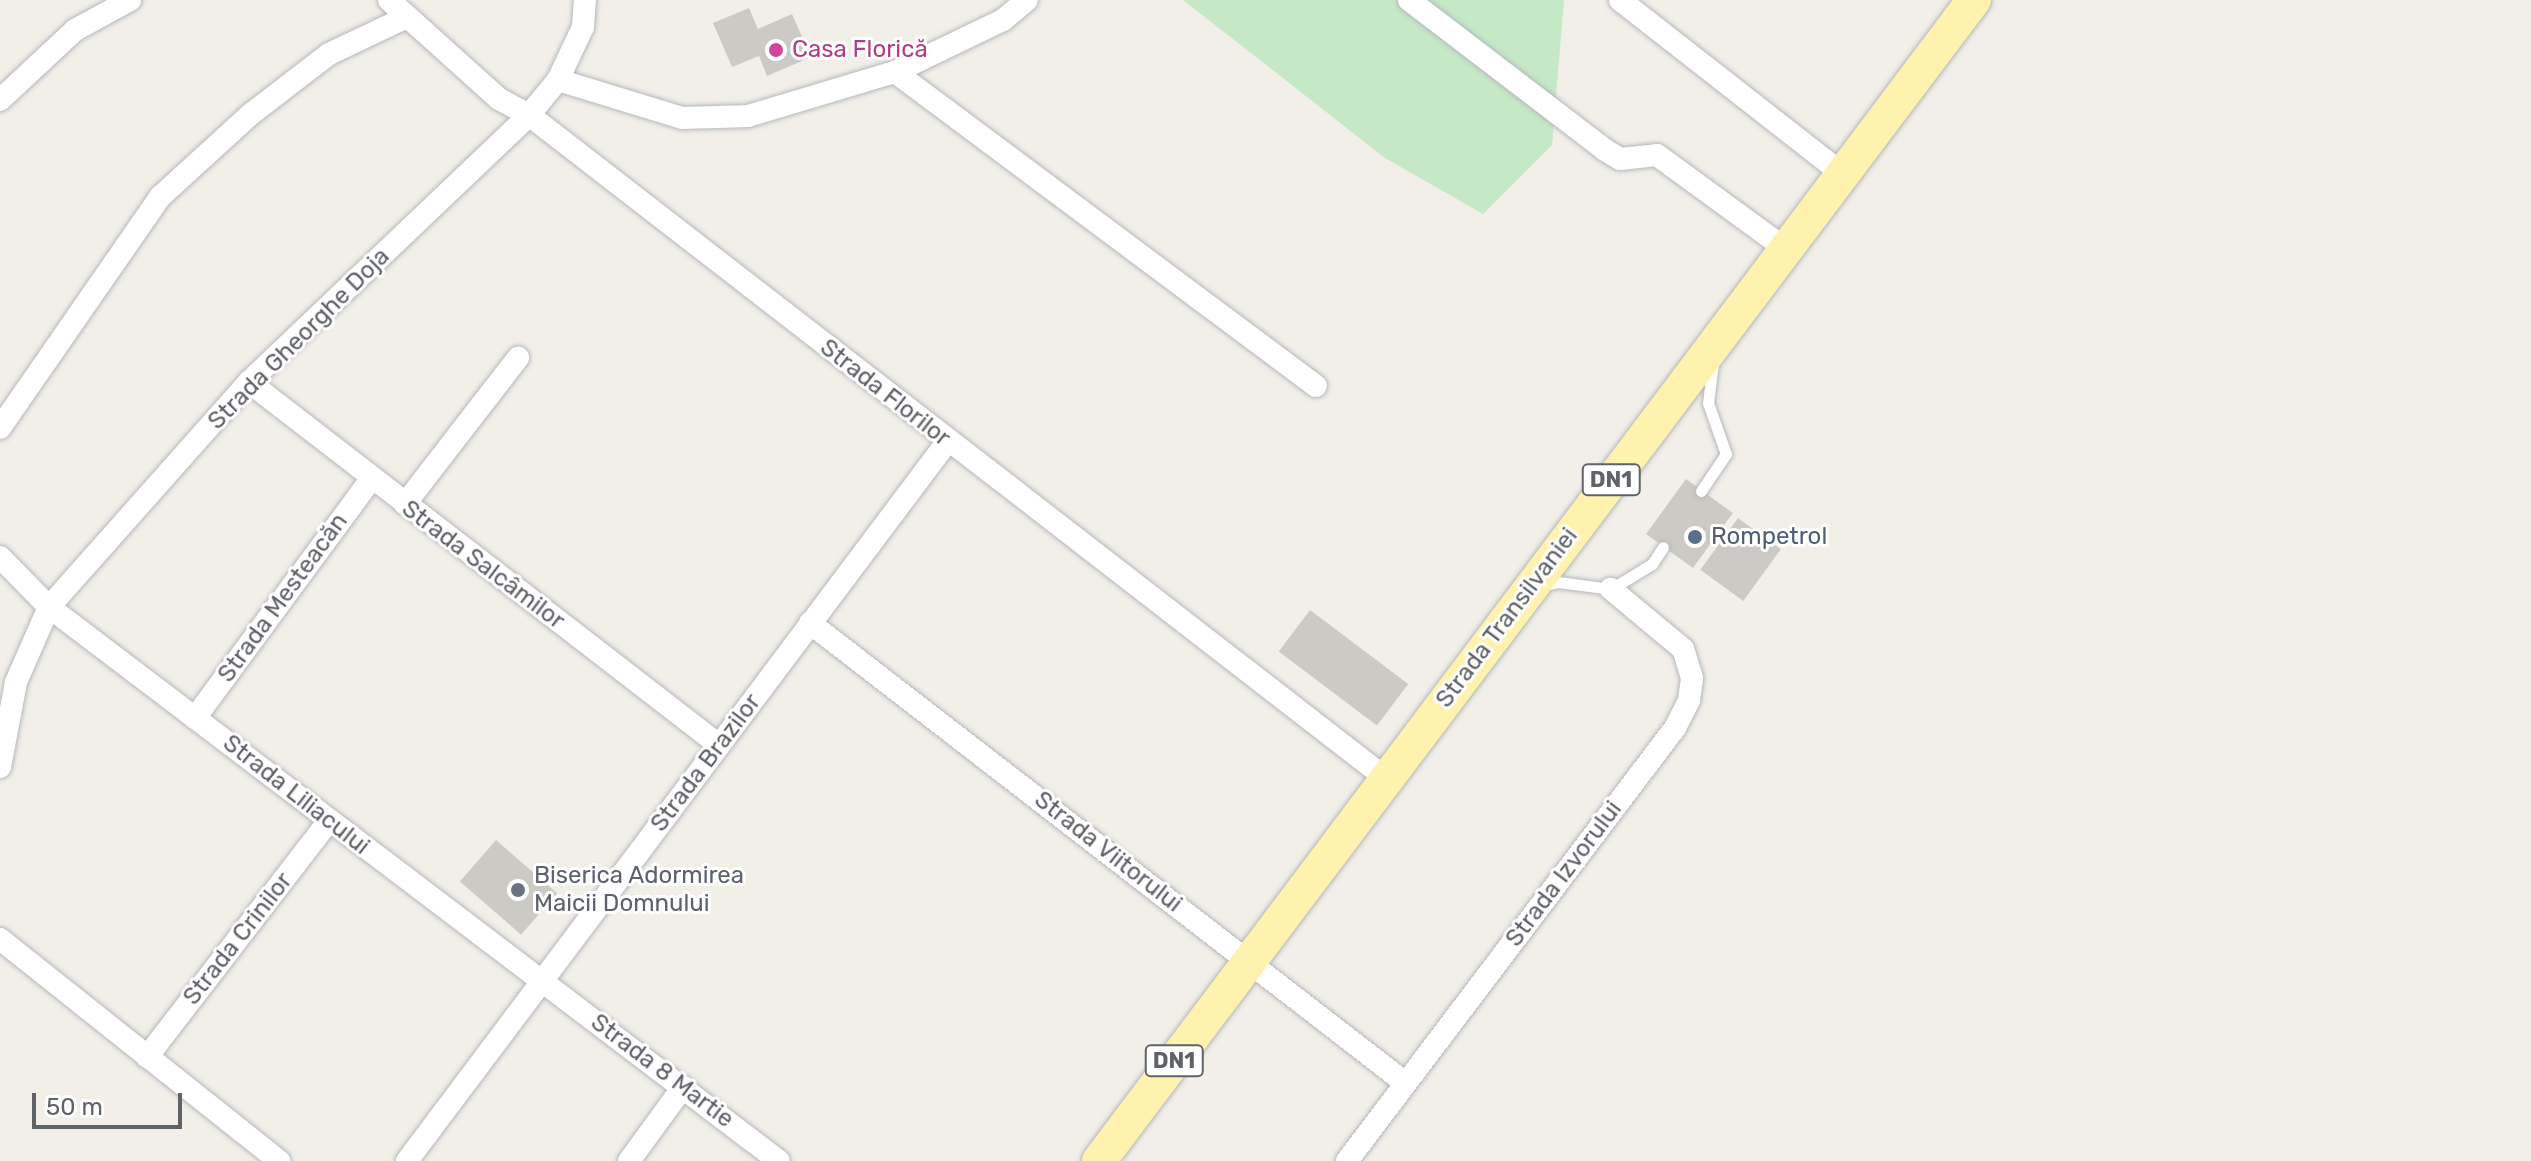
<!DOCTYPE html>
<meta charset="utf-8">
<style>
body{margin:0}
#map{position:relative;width:2531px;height:1161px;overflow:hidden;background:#f1efe8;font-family:Rubik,sans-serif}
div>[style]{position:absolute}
.green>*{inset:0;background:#c5e8c5}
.building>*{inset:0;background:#cccac5;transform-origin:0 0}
.roads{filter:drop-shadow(0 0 2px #b5b8bc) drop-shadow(0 0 2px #b5b8bc)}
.lane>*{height:11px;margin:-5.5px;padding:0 5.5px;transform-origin:5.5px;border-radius:5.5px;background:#fff}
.street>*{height:22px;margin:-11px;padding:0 11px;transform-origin:11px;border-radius:11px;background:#fff}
.primary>*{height:34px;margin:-17px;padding:0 17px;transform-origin:17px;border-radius:17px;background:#fff2af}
.dots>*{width:22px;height:22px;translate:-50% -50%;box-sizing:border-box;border:4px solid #fff;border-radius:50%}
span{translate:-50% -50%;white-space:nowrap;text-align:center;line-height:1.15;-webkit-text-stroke:6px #fff;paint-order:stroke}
.shield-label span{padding:2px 6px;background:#fff;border:2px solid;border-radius:6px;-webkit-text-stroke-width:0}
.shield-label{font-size:22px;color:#5f6368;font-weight:700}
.hotel-label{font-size:24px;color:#b23c85}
.left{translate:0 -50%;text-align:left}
.street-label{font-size:24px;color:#5f6368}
.service-label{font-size:24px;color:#4e5e75}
.worship-label{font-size:24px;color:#5b616d}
.scale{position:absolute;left:32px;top:1093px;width:150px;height:36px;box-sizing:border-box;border:4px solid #5f6368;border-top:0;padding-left:10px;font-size:24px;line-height:28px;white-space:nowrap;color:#5f6368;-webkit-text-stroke:6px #fff;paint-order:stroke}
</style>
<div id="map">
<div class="green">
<i style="clip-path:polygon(1183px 0,1564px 0,1552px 145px,1483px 214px,1385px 158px)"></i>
</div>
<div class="building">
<i style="clip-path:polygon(749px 8px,758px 29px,792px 14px,811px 57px,767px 76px,759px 56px,732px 67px,713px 23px)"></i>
<i style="left:1686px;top:479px;width:58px;height:68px;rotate:36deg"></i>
<i style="left:1738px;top:518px;width:53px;height:64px;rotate:36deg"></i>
<i style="left:1310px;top:610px;width:123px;height:52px;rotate:37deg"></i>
<i style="left:496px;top:840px;width:81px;height:55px;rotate:41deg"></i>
</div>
<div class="roads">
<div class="lane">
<i style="left:1701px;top:491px;width:45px;rotate:-56deg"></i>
<i style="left:1726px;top:454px;width:54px;rotate:-109.4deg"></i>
<i style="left:1708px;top:403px;width:40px;rotate:-82.9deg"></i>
<i style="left:1545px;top:585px;width:13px;rotate:-13deg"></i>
<i style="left:1558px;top:582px;width:53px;rotate:7.5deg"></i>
<i style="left:1611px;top:589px;width:48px;rotate:-31.4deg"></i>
<i style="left:1652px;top:564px;width:20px;rotate:-57deg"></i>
</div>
<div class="street">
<i style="left:389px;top:0;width:148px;rotate:42deg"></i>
<i style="left:499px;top:99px;width:34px;rotate:28deg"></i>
<i style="left:529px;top:115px;width:1085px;rotate:37.74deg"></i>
<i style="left:1409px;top:0;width:247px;rotate:37.4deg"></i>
<i style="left:1605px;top:150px;width:17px;rotate:31deg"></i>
<i style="left:1620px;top:159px;width:37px;rotate:-6deg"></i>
<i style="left:1657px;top:155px;width:160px;rotate:36.1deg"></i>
<i style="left:1620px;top:0;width:283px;rotate:38deg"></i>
<i style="left:895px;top:72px;width:525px;rotate:36.72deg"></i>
<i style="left:558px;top:80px;width:130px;rotate:17deg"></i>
<i style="left:682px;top:118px;width:66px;rotate:-1.7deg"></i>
<i style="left:748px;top:116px;width:153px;rotate:-16.7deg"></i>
<i style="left:895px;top:72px;width:120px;rotate:-25.7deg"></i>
<i style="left:1003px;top:20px;width:31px;rotate:-40deg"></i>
<i style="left:0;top:100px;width:103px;rotate:-43deg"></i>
<i style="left:75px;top:30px;width:63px;rotate:-28.6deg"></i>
<i style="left:249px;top:382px;width:594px;rotate:37.68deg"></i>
<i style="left:0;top:428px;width:281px;rotate:-55.3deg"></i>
<i style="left:160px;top:197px;width:123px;rotate:-42.4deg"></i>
<i style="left:251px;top:114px;width:98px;rotate:-37.6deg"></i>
<i style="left:329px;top:54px;width:86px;rotate:-25.4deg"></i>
<i style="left:405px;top:504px;width:185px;rotate:-52.3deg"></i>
<i style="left:0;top:557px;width:70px;rotate:45.6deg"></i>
<i style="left:49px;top:607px;width:916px;rotate:37.2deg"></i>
<i style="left:810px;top:623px;width:751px;rotate:37.69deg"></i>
<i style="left:195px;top:718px;width:297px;rotate:-53.6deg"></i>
<i style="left:0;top:767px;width:86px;rotate:-79.3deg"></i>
<i style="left:16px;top:682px;width:82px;rotate:-66.3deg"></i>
<i style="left:49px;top:607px;width:301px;rotate:-48.4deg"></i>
<i style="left:249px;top:382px;width:387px;rotate:-43.6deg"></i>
<i style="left:529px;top:115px;width:45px;rotate:-50.4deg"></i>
<i style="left:558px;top:80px;width:59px;rotate:-64.7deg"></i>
<i style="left:583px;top:27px;width:27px;rotate:-86deg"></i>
<i style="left:0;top:939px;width:357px;rotate:38.5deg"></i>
<i style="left:147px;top:1057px;width:297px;rotate:-52.4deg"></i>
<i style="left:407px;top:1161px;width:899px;rotate:-53.09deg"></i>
<i style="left:629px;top:1161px;width:92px;rotate:-53.9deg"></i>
<i style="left:1347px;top:1161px;width:543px;rotate:-52.86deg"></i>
<i style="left:1675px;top:728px;width:31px;rotate:-63deg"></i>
<i style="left:1689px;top:700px;width:22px;rotate:-82deg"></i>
<i style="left:1692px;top:678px;width:30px;rotate:-107deg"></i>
<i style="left:1683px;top:649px;width:94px;rotate:-140.2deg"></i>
</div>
<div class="primary">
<i style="left:1099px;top:1161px;width:1454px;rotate:-53deg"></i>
</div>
</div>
<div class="dots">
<i style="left:776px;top:50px;background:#d1479c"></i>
<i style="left:1695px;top:537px;background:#5c6f8a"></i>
<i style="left:518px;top:890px;background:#6b7280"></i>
</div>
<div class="shield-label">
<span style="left:1611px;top:480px">DN1</span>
<span style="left:1174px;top:1061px">DN1</span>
</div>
<div class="hotel-label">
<span class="left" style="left:792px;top:50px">Casa Florică</span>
</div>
<div class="street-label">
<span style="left:299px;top:339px;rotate:-45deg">Strada Gheorghe Doja</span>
<span style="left:885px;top:393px;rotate:38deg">Strada Florilor</span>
<span style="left:483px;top:565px;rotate:37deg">Strada Salcâmilor</span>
<span style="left:283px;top:598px;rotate:-54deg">Strada Mesteacăn</span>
<span style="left:1507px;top:618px;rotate:-53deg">Strada Transilvaniei</span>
<span style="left:706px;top:763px;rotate:-53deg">Strada Brazilor</span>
<span style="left:296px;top:795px;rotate:38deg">Strada Liliacului</span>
<span style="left:1108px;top:852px;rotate:38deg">Strada Viitorului</span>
<span style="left:1564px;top:874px;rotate:-53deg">Strada Izvorului</span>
<span style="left:238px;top:939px;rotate:-52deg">Strada Crinilor</span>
<span style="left:662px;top:1071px;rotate:37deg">Strada 8 Martie</span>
</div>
<div class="service-label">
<span class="left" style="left:1711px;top:537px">Rompetrol</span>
</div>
<div class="worship-label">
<span class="left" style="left:534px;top:890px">Biserica Adormirea<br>Maicii Domnului</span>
</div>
<div class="scale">50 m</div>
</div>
